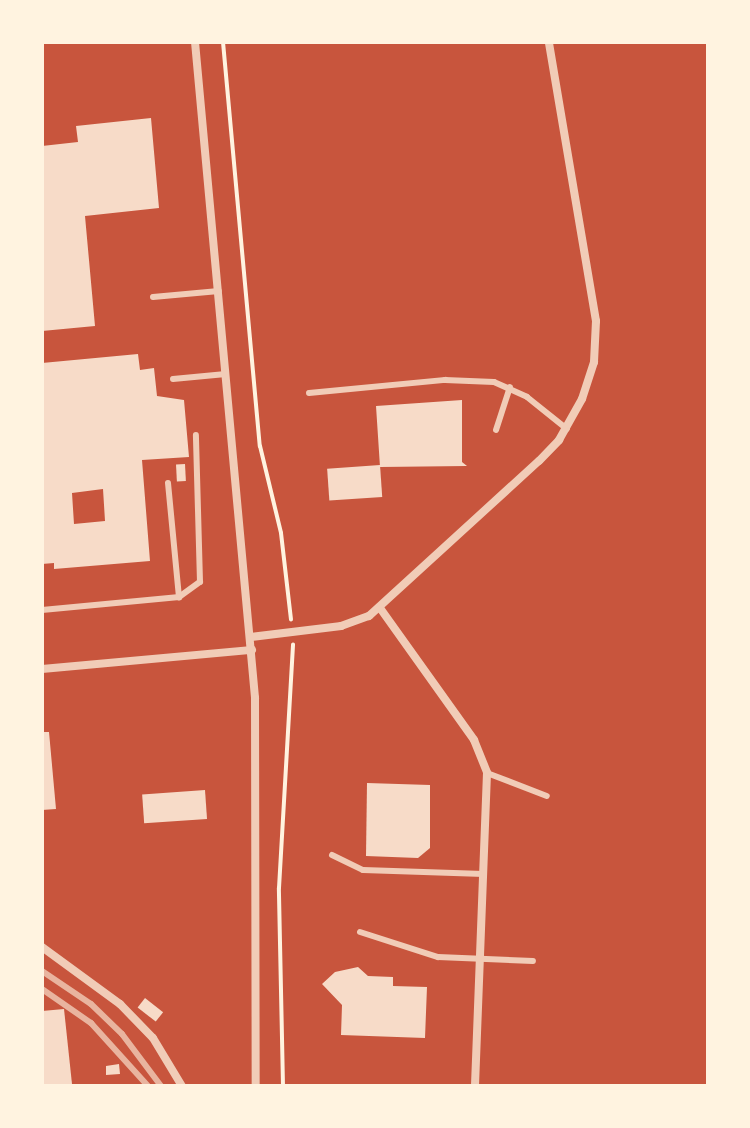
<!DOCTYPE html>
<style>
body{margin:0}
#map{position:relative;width:750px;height:1128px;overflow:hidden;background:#c8553d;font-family:"Fira Sans Condensed",sans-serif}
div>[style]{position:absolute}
.building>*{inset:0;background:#f7dbc8;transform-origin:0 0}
.path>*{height:4px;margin:-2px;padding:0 2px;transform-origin:2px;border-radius:2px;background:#fff3e0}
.service>*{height:6px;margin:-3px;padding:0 3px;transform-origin:3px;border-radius:3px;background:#f1ccb7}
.minor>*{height:8px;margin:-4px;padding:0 4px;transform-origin:4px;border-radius:4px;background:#f1ccb7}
.rail>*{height:6px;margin:-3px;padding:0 3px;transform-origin:3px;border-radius:3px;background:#e9b49f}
span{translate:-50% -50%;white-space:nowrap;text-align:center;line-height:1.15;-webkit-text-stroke:6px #fff3e0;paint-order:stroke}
.frame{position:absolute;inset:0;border:44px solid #fff3e0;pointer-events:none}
</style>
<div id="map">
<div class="building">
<i style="clip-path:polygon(151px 118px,159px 208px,85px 216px,95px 326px,42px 331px,42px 146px,78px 142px,76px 126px)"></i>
<i style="clip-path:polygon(evenodd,138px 354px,140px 370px,154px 368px,157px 396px,184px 400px,189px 457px,142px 460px,150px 561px,54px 569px,54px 563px,42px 564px,42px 363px,138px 354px,103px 489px,105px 521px,74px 524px,72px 493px,103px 489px)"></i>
<i style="clip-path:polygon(462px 400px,462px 462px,467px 466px,380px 467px,376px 406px)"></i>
<i style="left:185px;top:464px;width:17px;height:9px;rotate:87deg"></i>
<i style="left:380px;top:465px;width:32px;height:53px;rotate:86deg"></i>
<i style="clip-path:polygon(42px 732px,49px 732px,56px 809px,42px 810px)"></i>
<i style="clip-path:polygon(367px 783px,430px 785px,430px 848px,418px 858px,366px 856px)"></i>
<i style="left:205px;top:790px;width:29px;height:63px;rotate:86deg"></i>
<i style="clip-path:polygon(358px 967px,368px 976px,393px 977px,393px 986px,427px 987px,425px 1038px,341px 1035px,342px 1005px,322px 984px,335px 972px)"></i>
<i style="left:145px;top:998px;width:23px;height:12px;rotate:38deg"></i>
<i style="clip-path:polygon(64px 1009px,72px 1084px,42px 1086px,42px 1011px)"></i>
<i style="clip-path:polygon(119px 1064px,120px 1074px,106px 1075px,106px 1066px)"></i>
</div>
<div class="path">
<i style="left:223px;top:42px;width:406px;rotate:84.8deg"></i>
<i style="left:260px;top:446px;width:89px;rotate:76.4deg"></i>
<i style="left:281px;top:533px;width:87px;rotate:83.4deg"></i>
<i style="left:283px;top:1086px;width:198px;rotate:-91.2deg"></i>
<i style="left:279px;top:888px;width:244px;rotate:-86.7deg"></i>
</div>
<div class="service">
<i style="left:153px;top:297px;width:66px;rotate:-5.2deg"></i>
<i style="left:173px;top:379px;width:53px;rotate:-5.4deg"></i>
<i style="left:309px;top:393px;width:137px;rotate:-5.5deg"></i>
<i style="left:445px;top:380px;width:49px;rotate:2.3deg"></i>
<i style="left:494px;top:382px;width:36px;rotate:24deg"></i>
<i style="left:527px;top:397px;width:51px;rotate:38.7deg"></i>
<i style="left:496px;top:430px;width:45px;rotate:-72deg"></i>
<i style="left:168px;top:483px;width:115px;rotate:84.5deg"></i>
<i style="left:42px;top:610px;width:138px;rotate:-5.4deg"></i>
<i style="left:179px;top:597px;width:26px;rotate:-36deg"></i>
<i style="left:200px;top:582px;width:147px;rotate:-91.6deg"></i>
<i style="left:487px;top:773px;width:64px;rotate:21deg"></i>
<i style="left:332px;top:855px;width:34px;rotate:26deg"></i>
<i style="left:363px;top:870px;width:121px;rotate:1.9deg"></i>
<i style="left:360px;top:932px;width:82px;rotate:17.8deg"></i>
<i style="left:438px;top:957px;width:95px;rotate:2.4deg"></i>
</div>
<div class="minor">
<i style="left:195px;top:42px;width:659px;rotate:84.77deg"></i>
<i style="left:255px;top:698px;width:388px;rotate:89.9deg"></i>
<i style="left:380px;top:608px;width:162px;rotate:54.5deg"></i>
<i style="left:474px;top:740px;width:35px;rotate:68deg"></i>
<i style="left:487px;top:773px;width:313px;rotate:92.2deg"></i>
<i style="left:251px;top:637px;width:91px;rotate:-7deg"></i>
<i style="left:341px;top:626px;width:30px;rotate:-20deg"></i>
<i style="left:369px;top:616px;width:230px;rotate:-42.4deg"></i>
<i style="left:539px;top:461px;width:29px;rotate:-46deg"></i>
<i style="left:559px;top:440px;width:47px;rotate:-60.7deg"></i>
<i style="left:582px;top:399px;width:39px;rotate:-72deg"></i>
<i style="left:594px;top:362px;width:41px;rotate:-87.2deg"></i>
<i style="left:596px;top:321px;width:283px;rotate:-99.6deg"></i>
<i style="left:42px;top:669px;width:211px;rotate:-5.2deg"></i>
<i style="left:42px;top:947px;width:97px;rotate:36.2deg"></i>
<i style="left:120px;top:1004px;width:47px;rotate:45.9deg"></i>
<i style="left:153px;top:1038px;width:56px;rotate:58.9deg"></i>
</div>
<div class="rail">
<i style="left:42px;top:971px;width:59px;rotate:34deg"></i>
<i style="left:91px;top:1004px;width:43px;rotate:44.1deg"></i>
<i style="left:122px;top:1034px;width:65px;rotate:53.1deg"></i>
<i style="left:42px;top:989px;width:60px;rotate:34.8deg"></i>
<i style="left:91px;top:1023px;width:84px;rotate:47.9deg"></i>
</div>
<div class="frame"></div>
</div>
